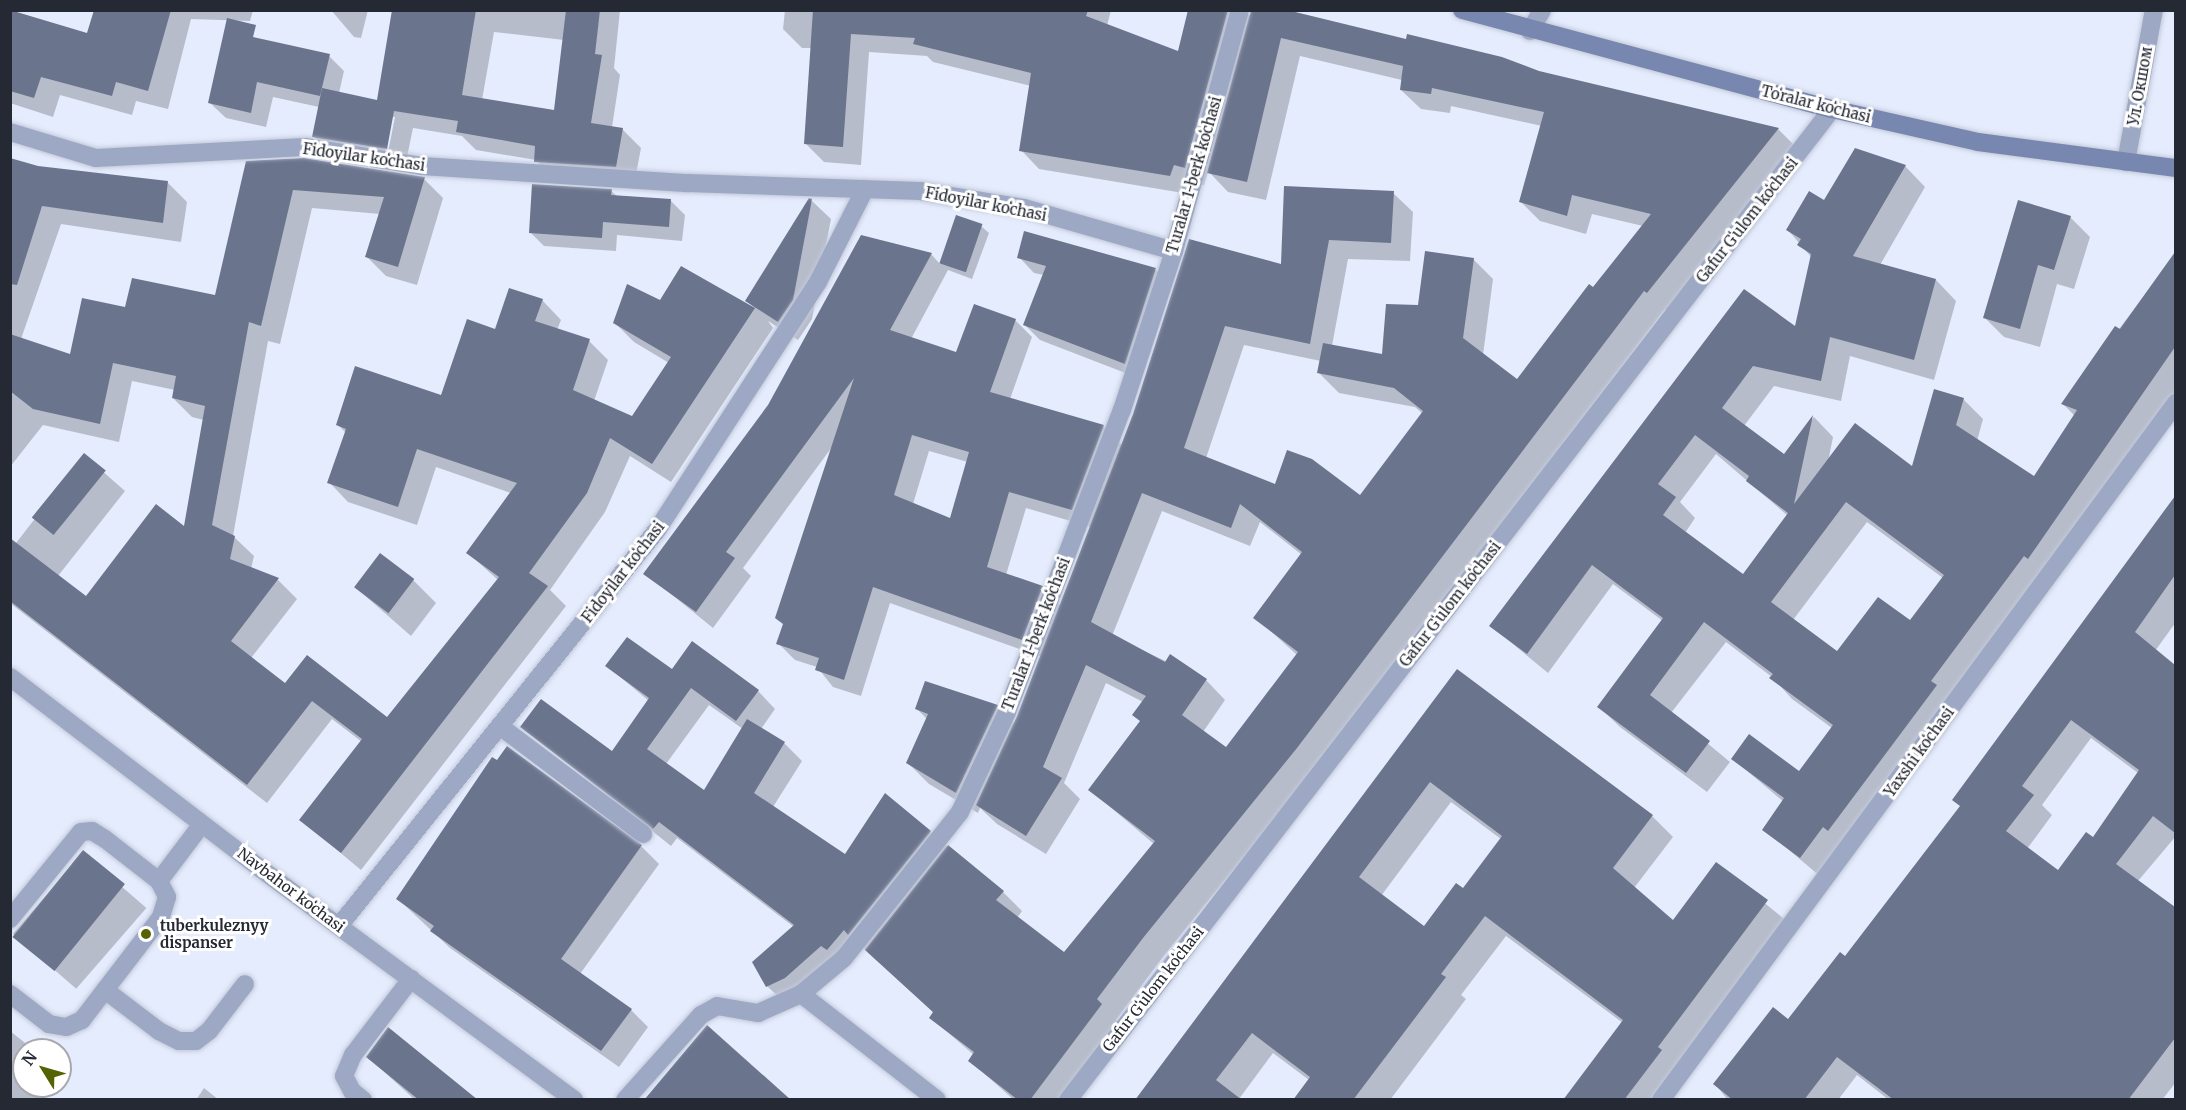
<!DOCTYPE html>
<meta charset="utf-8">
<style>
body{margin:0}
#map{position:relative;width:2186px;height:1110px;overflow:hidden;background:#e5ecfd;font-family:Merriweather,serif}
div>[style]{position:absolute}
.shadow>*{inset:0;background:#0003;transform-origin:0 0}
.building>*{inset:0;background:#6b748d;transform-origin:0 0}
.roads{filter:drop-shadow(0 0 2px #c2c9d9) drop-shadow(0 0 2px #c2c9d9)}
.service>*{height:18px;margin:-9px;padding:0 9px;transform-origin:9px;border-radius:9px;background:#9da8c4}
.minor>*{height:18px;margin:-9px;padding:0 9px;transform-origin:9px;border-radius:9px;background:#9da8c4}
.secondary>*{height:18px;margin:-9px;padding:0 9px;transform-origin:9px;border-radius:9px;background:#7887af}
.dots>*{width:16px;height:16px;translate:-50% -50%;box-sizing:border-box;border:3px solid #fff;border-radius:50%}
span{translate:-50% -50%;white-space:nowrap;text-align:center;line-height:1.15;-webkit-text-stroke:6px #fff;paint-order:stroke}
.street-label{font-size:15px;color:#252933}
.poi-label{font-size:15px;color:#252933;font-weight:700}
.left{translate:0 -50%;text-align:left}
.frame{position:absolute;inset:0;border:12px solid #252933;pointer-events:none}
.north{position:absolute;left:12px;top:1038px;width:60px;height:60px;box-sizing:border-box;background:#fff;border:2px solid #a8a9ad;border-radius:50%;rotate:307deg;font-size:16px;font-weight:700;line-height:24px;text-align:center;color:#252933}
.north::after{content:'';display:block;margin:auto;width:21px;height:27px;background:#566305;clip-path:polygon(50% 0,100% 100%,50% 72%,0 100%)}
</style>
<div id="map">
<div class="shadow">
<i style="clip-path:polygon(10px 10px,88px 35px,95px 10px,253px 10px,250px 21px,191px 19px,168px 109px,136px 101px,132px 115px,60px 95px,53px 117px,10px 103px)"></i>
<i style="clip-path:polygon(331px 10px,368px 10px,361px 38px,354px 37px)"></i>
<i style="clip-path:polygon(evenodd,393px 10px,620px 10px,614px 68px,620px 75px,612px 127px,622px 129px,641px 148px,634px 185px,554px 180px,536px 160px,476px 150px,462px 136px,413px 128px,405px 167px,332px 155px,313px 136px,319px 107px,273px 97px,266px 127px,226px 118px,210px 103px,226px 33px,329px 56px,344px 71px,339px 93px,379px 102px,393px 10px,494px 32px,564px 40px,555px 112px,482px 100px,494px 32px,393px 10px,392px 117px,395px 117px,387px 157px,384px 156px,392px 117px)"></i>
<i style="clip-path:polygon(evenodd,785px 10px,1111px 10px,1107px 26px,1179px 53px,1190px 10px,1245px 10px,1251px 17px,1538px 72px,1778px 129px,1797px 148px,1667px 312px,1665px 309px,1316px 767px,1163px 957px,1116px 1020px,1121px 1025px,1064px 1100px,1014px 1100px,970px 1061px,974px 1055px,931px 1018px,934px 1013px,862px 947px,785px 1003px,767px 986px,794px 927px,677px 838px,671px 846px,522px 727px,612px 753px,649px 701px,607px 666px,672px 671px,758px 691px,775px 709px,761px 729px,784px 743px,802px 761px,773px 807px,846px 856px,930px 832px,1003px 892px,1022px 911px,1017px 918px,1065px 955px,1154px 844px,1090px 790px,1141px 722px,1143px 702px,1106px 683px,1064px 783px,1080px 799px,1046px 854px,997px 824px,980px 808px,978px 813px,929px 784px,908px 763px,927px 719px,917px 709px,997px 706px,1015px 724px,1042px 657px,890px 603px,861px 696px,833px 687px,817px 667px,795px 660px,778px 643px,832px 447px,743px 568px,751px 576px,713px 628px,645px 573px,931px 254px,940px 264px,957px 217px,981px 226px,989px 233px,972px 279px,948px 270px,911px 339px,957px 354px,1015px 320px,1032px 337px,1010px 399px,1103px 426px,1122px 445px,1134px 414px,1282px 266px,1393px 193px,1413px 212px,1410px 261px,1348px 259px,1332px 346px,1384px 355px,1419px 307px,1473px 259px,1493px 279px,1483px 355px,1517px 381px,1643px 226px,1592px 214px,1586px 234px,1540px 221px,1521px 202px,1542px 126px,1451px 106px,1450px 113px,1421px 109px,1401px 90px,1402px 80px,1300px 56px,1266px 200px,1228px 192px,1208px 171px,1204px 185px,1192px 183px,1189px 194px,1039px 169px,1021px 150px,1031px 86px,933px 62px,927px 56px,869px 52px,861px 165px,824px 162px,806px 144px,812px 48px,802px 48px,783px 29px,785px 10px,1244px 345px,1321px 361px,1319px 373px,1339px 393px,1415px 407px,1423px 414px,1361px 497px,1275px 486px,1206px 458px,1244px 345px,785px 10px,929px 451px,968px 462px,951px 520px,913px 504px,929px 451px,785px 10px,1026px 508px,1091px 527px,1061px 606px,1042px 587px,1006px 575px,1026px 508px,785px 10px,1162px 511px,1250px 546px,1260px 522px,1302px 555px,1255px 617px,1297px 655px,1227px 749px,1203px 732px,1225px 700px,1206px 680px,1112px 636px,1162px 511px,785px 10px,709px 705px,743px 729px,704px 792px,666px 764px,709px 705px)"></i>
<i style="clip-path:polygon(10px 159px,37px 168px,168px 183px,187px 202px,181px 242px,61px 224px,21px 339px,71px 356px,126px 309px,216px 297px,247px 163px,424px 179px,443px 198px,417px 285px,386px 276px,367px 257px,380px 214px,312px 208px,280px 344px,268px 341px,233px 536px,254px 556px,251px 569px,278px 580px,297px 599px,251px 658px,285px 685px,387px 719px,498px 580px,468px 553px,511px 493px,436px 467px,417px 525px,348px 502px,329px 482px,346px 433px,338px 425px,442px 397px,496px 331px,542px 300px,561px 320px,557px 330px,589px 341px,608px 360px,594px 401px,632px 417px,669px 363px,634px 342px,615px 323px,661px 302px,754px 308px,747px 300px,812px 201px,831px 219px,812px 319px,798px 340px,768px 321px,773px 328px,671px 482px,630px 456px,605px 512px,550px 590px,566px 606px,361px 870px,301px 820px,362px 742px,332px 719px,267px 803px,10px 603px,10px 544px,13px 547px,84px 455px,125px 491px,58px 576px,86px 598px,185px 528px,204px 420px,192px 417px,173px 398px,175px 390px,132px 381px,119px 442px,43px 425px,10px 467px)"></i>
<i style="clip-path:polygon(evenodd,1905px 166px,1925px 187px,1880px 265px,1936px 280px,1956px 301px,1934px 380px,1850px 356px,1841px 401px,1774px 386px,1744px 426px,1784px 456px,1814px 417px,1833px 437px,1828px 462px,1913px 468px,1963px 399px,1983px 419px,1977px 441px,2035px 478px,2075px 416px,2063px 404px,2176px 253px,2176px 396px,1821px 877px,1764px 829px,1784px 802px,1733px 759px,1799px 773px,1832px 728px,1792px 699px,1772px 677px,1726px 642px,1671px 713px,1730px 762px,1707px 792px,1620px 727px,1599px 707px,1663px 621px,1613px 584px,1548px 673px,1491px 626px,1744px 291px,1796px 328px,1812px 258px,1788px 230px,1824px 202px,1905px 166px,1716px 454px,1788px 516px,1743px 576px,1685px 533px,1695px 518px,1680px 502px,1716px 454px,1905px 166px,1867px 522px,1943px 578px,1910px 623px,1838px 653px,1793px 620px,1867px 522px)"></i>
<i style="clip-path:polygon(611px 191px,617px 196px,671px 201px,685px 215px,682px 241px,617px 235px,616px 251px,544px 246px,530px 232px)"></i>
<i style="clip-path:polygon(2070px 217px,2090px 237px,2074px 289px,2057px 284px,2040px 347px,2004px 337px,1985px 318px)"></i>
<i style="clip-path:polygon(1026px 233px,1156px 270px,1171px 285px,1141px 379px,1040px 340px,1025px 325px,1044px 275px,1034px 273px,1019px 257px)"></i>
<i style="clip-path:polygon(evenodd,2176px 498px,2176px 622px,2155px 651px,2176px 667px,2176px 836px,2138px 881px,2176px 908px,2176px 1082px,2162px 1100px,1889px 1100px,1857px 1075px,1838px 1100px,1728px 1100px,1715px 1084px,1788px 1021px,1845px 958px,1961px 806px,1954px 799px,2176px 498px,2091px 738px,2138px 773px,2093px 839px,2058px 872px,2027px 849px,2052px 815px,2042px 805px,2091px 738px)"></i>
<i style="clip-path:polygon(413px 580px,436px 603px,411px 636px,355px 587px)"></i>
<i style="clip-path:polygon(evenodd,1457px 671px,1652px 816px,1673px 837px,1634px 888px,1673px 922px,1716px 864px,1788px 922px,1661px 1100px,1565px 1100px,1623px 1023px,1506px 936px,1461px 995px,1466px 999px,1390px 1100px,1295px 1100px,1309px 1080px,1273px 1053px,1239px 1099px,1139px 1100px,1457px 671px,1451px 802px,1501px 839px,1463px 890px,1425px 928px,1381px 896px,1451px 802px)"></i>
<i style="clip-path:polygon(497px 762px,641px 846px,659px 864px,580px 974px,631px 1010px,648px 1027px,619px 1067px,450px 948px,398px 899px)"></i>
<i style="left:83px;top:853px;width:84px;height:107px;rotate:41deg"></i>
<i style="clip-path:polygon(10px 1031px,34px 1050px,24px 1050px,24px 1086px,47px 1086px,37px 1100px,10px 1100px)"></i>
<i style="clip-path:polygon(368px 1057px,476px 1100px,415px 1100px)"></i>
<i style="clip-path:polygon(204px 1088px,219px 1100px,196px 1100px)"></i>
</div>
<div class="building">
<i style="clip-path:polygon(10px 10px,87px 33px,94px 10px,171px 10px,148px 91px,116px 82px,112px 96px,41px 77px,34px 98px,10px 91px)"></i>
<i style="clip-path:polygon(392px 10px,476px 10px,462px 95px,554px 110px,566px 10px,600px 10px,595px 54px,602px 55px,591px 123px,623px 128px,616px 167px,534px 162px,535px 146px,456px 132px,458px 121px,394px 111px,387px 149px,312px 137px,322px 88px,377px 100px)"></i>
<i style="clip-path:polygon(813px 10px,1088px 10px,1086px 16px,1178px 51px,1188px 10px,1228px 10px,1185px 168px,1174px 165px,1170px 176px,1019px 151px,1031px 73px,913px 44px,915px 38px,851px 34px,843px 147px,804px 144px)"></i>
<i style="clip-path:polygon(evenodd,1251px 10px,1287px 10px,1406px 39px,1407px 34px,1502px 57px,1539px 71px,1779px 128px,1647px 293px,1644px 291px,1297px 748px,1143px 938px,1097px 999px,1102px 1004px,1030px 1100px,1018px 1100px,968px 1061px,974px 1052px,929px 1018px,933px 1012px,865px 950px,948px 845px,1004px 891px,996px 900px,1064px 952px,1155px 841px,1088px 790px,1140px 721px,1132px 715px,1146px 696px,1086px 665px,1043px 767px,1062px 778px,1026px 836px,976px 805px,1017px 716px,1133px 414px,1189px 239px,1281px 264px,1284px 186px,1394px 191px,1391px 243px,1329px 240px,1310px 344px,1225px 326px,1184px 448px,1275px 484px,1287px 450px,1312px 459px,1360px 495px,1423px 411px,1394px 388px,1317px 373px,1323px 343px,1382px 354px,1386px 304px,1418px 305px,1425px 251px,1474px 258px,1463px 338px,1517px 379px,1589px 284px,1593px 287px,1651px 214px,1572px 195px,1567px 216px,1519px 202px,1544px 112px,1432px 88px,1431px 94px,1400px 90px,1403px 66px,1281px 38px,1247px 182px,1207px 173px,1251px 10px,1142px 493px,1231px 528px,1240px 504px,1302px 552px,1253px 618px,1298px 652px,1226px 747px,1182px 715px,1207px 679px,1170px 654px,1165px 662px,1091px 622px,1142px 493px)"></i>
<i style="clip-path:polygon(227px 18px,256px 25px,253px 37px,330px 54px,320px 96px,257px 82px,251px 113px,208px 103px)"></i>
<i style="clip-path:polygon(evenodd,1855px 148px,1906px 165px,1853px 256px,1936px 279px,1914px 360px,1830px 337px,1821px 381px,1753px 366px,1722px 408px,1784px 454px,1813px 415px,1794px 504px,1855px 423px,1912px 466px,1934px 389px,1964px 398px,1956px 425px,2034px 476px,2077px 410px,2061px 404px,2115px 326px,2120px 329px,2175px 252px,2175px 347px,2028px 559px,2024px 556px,1931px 681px,1937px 685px,1828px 831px,1823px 827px,1800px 858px,1762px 830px,1784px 798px,1731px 759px,1749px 734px,1799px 771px,1833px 725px,1769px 678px,1773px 674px,1704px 622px,1650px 695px,1710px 741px,1686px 773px,1597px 707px,1663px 618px,1592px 565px,1527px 654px,1489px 626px,1744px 289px,1795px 326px,1811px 254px,1797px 245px,1801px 239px,1786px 230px,1809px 191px,1824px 200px,1855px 148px,1695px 435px,1749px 476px,1746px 481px,1788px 513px,1743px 574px,1663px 515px,1676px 497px,1658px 484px,1695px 435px,1855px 148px,1846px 502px,1944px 575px,1910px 620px,1878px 597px,1837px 651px,1771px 602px,1846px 502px)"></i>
<i style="clip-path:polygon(10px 158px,38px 166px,168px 181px,163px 223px,42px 206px,17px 285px,10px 284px)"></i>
<i style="clip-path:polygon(304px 158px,425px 177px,398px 267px,365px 257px,384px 197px,293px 190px,261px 326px,249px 322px,212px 525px,235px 536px,230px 559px,279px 578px,231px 641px,285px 683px,307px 655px,387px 717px,499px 577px,466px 553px,517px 483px,417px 449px,398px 507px,327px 483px,346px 429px,336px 425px,355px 366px,441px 395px,467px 319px,495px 329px,509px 288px,543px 299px,535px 321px,590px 339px,573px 390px,632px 416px,671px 357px,613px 323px,627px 284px,660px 300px,681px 266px,755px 308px,652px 464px,610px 438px,587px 493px,529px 573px,548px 586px,341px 853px,299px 820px,362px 739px,312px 701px,247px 785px,10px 601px,10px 538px,86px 596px,156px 504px,184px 526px,205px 406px,172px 398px,176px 376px,113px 363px,100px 424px,33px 409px,10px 391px,10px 334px,70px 354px,82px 298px,125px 307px,132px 278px,215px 295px,246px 161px)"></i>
<i style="clip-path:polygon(532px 184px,612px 189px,611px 195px,671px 199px,669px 227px,603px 222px,602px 238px,529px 233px)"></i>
<i style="clip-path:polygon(809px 198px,812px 199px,793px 300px,778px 322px,745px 301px)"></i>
<i style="clip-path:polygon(2018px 200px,2071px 216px,2054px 270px,2038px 265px,2020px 329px,1983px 318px)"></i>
<i style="left:956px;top:215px;width:28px;height:51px;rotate:19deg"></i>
<i style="clip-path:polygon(1024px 231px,1156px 268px,1125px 364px,1023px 325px,1046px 266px,1017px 258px)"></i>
<i style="clip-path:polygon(evenodd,861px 235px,932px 253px,890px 330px,956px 352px,974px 304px,1016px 319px,990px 392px,1104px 425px,1072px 510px,1009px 492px,987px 567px,1043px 586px,1022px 640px,873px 587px,844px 680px,815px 670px,819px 658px,776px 644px,783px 624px,775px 618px,854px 378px,726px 552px,735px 558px,696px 612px,643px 574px,768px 405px,861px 235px,912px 435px,969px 452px,950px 518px,894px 495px,912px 435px)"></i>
<i style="left:84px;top:453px;width:28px;height:83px;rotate:39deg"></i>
<i style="clip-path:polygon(evenodd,2175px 496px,2175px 575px,2135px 632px,2175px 665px,2175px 833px,2153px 816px,2116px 864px,2175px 907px,2175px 1038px,2128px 1100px,1894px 1100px,1837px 1057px,1804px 1100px,1733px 1100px,1713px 1084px,1773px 1007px,1788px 1019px,1840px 952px,1845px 956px,1960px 806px,1952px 800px,2175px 496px,2071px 720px,2139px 770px,2093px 837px,2086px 832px,2058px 870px,2006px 831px,2034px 795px,2022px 786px,2071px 720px)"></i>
<i style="left:380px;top:553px;width:43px;height:43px;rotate:37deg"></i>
<i style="clip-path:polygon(627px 637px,672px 669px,692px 641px,759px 690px,736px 721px,691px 688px,647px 749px,704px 790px,747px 719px,785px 742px,754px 793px,845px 854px,885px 793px,931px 831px,848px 935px,844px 930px,827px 950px,821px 946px,785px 978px,766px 987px,752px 962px,794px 925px,659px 822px,653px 829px,520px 727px,541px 699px,612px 751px,649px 698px,605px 666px)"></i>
<i style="clip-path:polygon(evenodd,1457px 669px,1653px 815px,1613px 868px,1673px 920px,1716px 862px,1768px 900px,1658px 1047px,1662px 1050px,1624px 1100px,1563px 1100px,1623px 1020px,1485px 916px,1441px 974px,1446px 977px,1353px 1100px,1293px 1100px,1310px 1077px,1252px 1033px,1216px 1080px,1242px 1100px,1135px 1100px,1457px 669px,1430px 782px,1502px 836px,1463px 888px,1456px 883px,1424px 926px,1359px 877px,1430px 782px)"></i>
<i style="clip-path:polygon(925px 681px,998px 705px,956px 793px,906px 763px,928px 714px,915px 709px)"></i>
<i style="clip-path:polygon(507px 746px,642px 845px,561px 959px,632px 1009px,601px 1051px,430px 931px,434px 926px,396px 899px,492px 757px,497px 760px)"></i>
<i style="left:83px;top:850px;width:54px;height:112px;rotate:39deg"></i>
<i style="clip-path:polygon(707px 1025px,791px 1100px,644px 1100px)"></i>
<i style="clip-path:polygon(388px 1027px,478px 1100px,419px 1100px,366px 1057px)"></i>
</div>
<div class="roads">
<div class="service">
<i style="left:501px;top:727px;width:178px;rotate:37deg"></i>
<i style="left:159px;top:881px;width:71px;rotate:-53deg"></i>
<i style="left:10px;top:919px;width:112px;rotate:-50.8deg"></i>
<i style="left:81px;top:832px;width:11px;rotate:-5deg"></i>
<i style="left:92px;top:831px;width:15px;rotate:32deg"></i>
<i style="left:105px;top:839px;width:68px;rotate:37.9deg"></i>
<i style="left:159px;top:881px;width:18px;rotate:63deg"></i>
<i style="left:167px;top:897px;width:21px;rotate:107deg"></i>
<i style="left:161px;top:917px;width:130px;rotate:127.5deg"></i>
<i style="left:82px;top:1020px;width:17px;rotate:156deg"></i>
<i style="left:66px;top:1027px;width:17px;rotate:-170deg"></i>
<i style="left:49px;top:1024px;width:49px;rotate:-142.4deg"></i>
<i style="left:105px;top:990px;width:68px;rotate:37.2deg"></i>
<i style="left:159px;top:1031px;width:22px;rotate:27deg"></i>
<i style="left:179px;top:1041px;width:17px"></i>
<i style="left:196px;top:1041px;width:16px;rotate:-38deg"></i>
<i style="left:209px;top:1031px;width:59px;rotate:-52.5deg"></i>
<i style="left:801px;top:994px;width:172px;rotate:37.9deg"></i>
<i style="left:363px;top:1100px;width:14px;rotate:-141deg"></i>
<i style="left:352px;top:1091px;width:17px;rotate:-118deg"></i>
<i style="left:344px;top:1076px;width:23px;rotate:-67deg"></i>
<i style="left:353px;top:1055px;width:96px;rotate:-52.7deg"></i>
</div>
<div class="minor">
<i style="left:1530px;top:31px;width:24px;rotate:-60deg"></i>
<i style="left:10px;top:132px;width:90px;rotate:16.8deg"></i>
<i style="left:96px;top:158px;width:209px;rotate:-3deg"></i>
<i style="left:305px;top:147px;width:119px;rotate:9.2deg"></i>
<i style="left:422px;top:166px;width:267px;rotate:3.7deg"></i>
<i style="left:688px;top:183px;width:232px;rotate:2deg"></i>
<i style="left:920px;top:191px;width:105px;rotate:9.3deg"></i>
<i style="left:1024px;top:208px;width:156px;rotate:16deg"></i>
<i style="left:2126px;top:162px;width:155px;rotate:-79.6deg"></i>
<i style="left:10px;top:677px;width:316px;rotate:37.4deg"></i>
<i style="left:261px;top:869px;width:389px;rotate:36.4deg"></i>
<i style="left:339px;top:926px;width:508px;rotate:-51.23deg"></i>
<i style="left:657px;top:530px;width:296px;rotate:-57deg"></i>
<i style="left:818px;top:282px;width:104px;rotate:-63.2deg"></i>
<i style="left:625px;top:1100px;width:114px;rotate:-48.2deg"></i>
<i style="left:701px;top:1015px;width:18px;rotate:-29deg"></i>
<i style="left:717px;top:1006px;width:42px;rotate:9.7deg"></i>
<i style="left:758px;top:1013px;width:47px;rotate:-23.8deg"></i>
<i style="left:801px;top:994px;width:56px;rotate:-39.9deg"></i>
<i style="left:844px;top:958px;width:186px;rotate:-51.5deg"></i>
<i style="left:960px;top:812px;width:110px;rotate:-64.8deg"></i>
<i style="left:1007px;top:712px;width:323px;rotate:-69.2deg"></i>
<i style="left:1122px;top:410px;width:167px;rotate:-71.9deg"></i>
<i style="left:1174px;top:251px;width:250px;rotate:-74.7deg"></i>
<i style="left:1068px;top:1100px;width:1251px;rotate:-52.37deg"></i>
<i style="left:1661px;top:1100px;width:867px;rotate:-53.54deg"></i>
</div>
<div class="secondary">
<i style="left:1462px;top:10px;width:383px;rotate:15deg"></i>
<i style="left:1832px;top:109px;width:150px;rotate:12.7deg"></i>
<i style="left:1978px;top:142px;width:200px;rotate:7.5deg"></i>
</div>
</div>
<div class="dots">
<i style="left:146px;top:934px;background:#566305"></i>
</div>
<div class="street-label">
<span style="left:2140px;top:86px;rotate:-80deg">Ул. Окшом</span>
<span style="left:1816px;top:104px;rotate:14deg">Toʻralar koʻchasi</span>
<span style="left:364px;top:157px;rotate:8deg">Fidoyilar koʻchasi</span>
<span style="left:1194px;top:175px;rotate:-74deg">Turalar 1-berk koʻchasi</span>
<span style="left:986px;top:204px;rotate:11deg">Fidoyilar koʻchasi</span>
<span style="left:1747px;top:220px;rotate:-52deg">Gafur Gʻulom koʻchasi</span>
<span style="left:623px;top:572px;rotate:-52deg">Fidoyilar koʻchasi</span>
<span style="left:1450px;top:604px;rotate:-52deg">Gafur Gʻulom koʻchasi</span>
<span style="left:1036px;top:634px;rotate:-69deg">Turalar 1-berk koʻchasi</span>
<span style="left:1919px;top:752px;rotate:-54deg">Yaxshi koʻchasi</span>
<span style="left:291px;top:890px;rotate:37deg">Navbahor koʻchasi</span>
<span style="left:1153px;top:989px;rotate:-52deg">Gafur Gʻulom koʻchasi</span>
</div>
<div class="poi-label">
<span class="left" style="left:160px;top:934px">tuberkuleznyy<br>dispanser</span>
</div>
<div class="frame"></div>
<div class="north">N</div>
</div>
